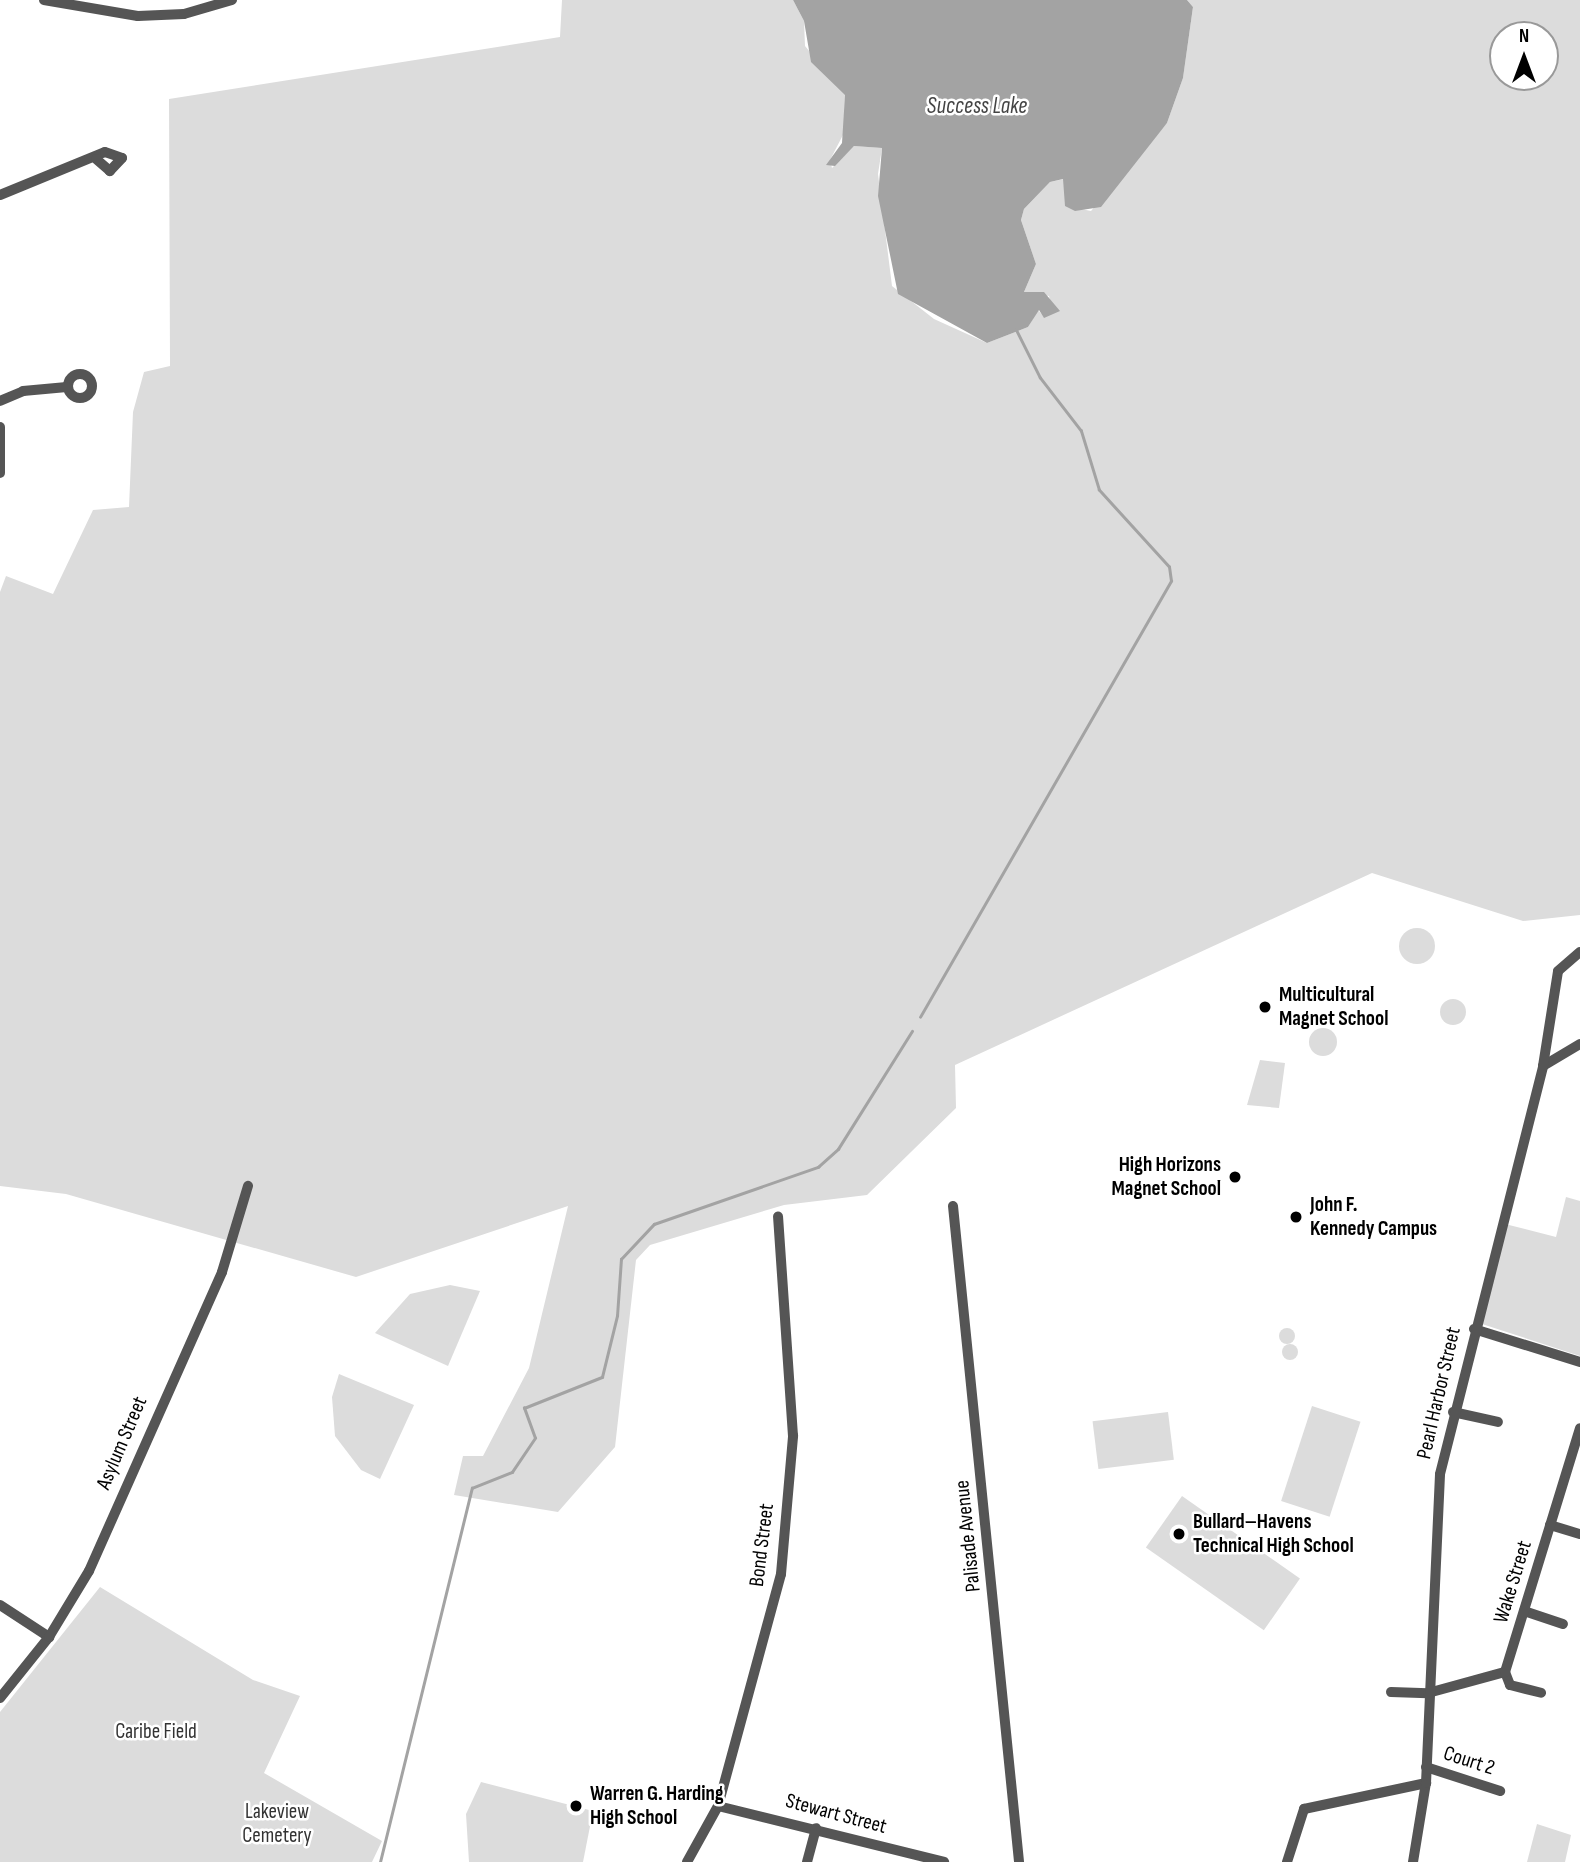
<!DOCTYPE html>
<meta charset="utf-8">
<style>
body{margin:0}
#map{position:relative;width:1580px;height:1862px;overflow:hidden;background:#fff;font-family:"Sofia Sans Condensed",sans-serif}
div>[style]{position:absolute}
.green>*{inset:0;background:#dcdcdc;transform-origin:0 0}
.round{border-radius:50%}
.water>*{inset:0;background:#a3a3a3}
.stream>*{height:2.5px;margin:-1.25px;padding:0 1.25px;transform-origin:1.25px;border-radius:1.25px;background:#a3a3a3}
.street>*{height:10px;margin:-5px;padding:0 5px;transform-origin:5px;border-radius:5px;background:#555}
.street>.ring{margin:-5px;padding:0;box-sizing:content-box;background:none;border:10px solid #555;border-radius:50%}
.dots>*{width:19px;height:19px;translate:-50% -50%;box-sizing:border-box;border:4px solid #fff;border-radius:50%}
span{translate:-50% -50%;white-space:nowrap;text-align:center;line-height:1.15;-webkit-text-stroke:5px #fff;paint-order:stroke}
.poi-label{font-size:21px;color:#000;font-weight:700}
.left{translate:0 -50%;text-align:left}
.right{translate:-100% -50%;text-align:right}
.street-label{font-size:21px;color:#000}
.park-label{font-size:21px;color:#333}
.water-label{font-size:23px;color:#444;font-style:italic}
.north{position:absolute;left:1489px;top:21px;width:70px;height:70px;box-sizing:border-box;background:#fff;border:2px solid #999;border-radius:50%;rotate:0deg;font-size:19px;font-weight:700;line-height:28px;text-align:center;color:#000}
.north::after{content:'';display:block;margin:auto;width:24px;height:32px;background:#000;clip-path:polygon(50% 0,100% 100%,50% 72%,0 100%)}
</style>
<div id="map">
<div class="green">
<i style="clip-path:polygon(evenodd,562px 0,793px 0,804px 21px,805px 46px,845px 94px,844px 133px,830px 160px,832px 168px,854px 146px,882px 148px,878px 174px,892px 286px,934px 319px,987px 343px,1028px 327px,1038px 310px,1044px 317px,1051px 306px,1049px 296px,1024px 292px,1036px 264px,1021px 220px,1024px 209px,1050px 182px,1064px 179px,1066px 206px,1091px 211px,1167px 123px,1183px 78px,1193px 7px,1187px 0,1580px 0,1580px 915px,1523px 921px,1372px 873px,955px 1065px,956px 1108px,867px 1195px,784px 1205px,650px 1245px,636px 1260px,615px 1447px,558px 1512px,454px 1495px,463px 1456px,483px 1456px,529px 1368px,568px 1206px,356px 1277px,66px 1194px,0 1186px,0 592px,6px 576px,53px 594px,93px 510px,129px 507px,133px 412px,144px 372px,170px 366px,169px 99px,560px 37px,562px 0,1503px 35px,1545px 35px,1545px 77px,1503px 77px,1503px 35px)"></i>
<i class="round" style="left:1399px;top:928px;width:36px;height:36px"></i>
<i class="round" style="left:1440px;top:999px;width:26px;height:26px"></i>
<i class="round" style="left:1309px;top:1028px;width:28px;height:28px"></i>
<i style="clip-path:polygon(1260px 1060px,1285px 1063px,1279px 1108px,1247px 1105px)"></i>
<i style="clip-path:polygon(1566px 1197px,1580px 1201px,1580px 1356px,1482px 1324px,1505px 1224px,1556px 1237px)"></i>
<i style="clip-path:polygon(450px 1285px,480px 1291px,448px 1366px,375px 1333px,410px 1294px)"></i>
<i class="round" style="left:1279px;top:1328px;width:16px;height:16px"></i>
<i class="round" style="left:1282px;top:1344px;width:16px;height:16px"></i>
<i style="clip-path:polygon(339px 1374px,414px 1405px,380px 1479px,361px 1470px,335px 1436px,332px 1397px)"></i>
<i style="left:1312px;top:1406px;width:51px;height:100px;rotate:18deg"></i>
<i style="left:1168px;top:1412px;width:48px;height:76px;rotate:83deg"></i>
<i style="left:1182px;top:1496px;width:144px;height:63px;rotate:35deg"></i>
<i style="clip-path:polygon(100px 1587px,253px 1680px,300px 1696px,264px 1773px,382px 1841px,372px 1862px,0 1862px,0 1712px)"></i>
<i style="clip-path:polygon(481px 1782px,593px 1811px,583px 1862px,469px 1862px,466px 1814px)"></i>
<i style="clip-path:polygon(1537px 1824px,1571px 1835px,1565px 1862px,1527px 1862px)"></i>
</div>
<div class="water">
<i style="clip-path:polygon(793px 0,1187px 0,1193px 7px,1183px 78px,1167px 123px,1101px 207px,1075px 211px,1065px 206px,1063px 179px,1050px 182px,1024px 209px,1021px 220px,1036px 264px,1024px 292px,1044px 292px,1060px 311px,1044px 318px,1039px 310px,1028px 327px,987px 343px,898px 294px,878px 196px,882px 148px,854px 146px,835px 166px,826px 165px,842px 143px,845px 95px,811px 62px,804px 21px)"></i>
</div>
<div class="stream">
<i style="left:920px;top:1017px;width:503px;rotate:-60.07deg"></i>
<i style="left:1171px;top:581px;width:14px;rotate:-98deg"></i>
<i style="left:1169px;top:567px;width:104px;rotate:-132.3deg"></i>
<i style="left:1099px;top:490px;width:62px;rotate:-107deg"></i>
<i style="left:1081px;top:431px;width:67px;rotate:-127.7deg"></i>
<i style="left:1040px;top:378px;width:54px;rotate:-116.6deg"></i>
<i style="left:380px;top:1862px;width:385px;rotate:-76.2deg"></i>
<i style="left:472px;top:1488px;width:43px;rotate:-21.8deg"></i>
<i style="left:512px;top:1472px;width:41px;rotate:-55.9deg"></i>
<i style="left:535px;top:1438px;width:32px;rotate:-110deg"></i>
<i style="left:524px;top:1408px;width:84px;rotate:-21.7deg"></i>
<i style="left:602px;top:1377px;width:63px;rotate:-76.2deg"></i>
<i style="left:617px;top:1316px;width:57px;rotate:-86deg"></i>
<i style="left:621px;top:1259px;width:48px;rotate:-46.7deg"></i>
<i style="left:654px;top:1224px;width:174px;rotate:-19.2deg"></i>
<i style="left:818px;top:1167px;width:27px;rotate:-42deg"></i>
<i style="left:838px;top:1149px;width:139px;rotate:-57.9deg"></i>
</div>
<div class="street">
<i style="left:44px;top:0;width:95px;rotate:9.7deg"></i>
<i style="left:138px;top:16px;width:46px;rotate:-2.5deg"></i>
<i style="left:184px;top:14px;width:50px;rotate:-16.3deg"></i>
<i style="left:0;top:195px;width:113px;rotate:-22.3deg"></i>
<i style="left:105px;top:152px;width:18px;rotate:19deg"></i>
<i style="left:122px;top:158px;width:18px;rotate:133deg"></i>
<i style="left:110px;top:171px;width:18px;rotate:-139deg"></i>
<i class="ring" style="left:68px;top:374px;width:14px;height:14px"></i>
<i style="left:0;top:401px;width:25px;rotate:-23deg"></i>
<i style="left:23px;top:391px;width:44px;rotate:-5.2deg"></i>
<i style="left:0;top:427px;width:46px;rotate:90deg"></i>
<i style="left:1543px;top:1066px;width:43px;rotate:-30.7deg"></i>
<i style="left:953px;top:1206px;width:659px;rotate:84.25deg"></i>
<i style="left:1474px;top:1329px;width:111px;rotate:17.3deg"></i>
<i style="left:1453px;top:1412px;width:46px;rotate:12.5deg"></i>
<i style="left:1550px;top:1525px;width:31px;rotate:17deg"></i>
<i style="left:0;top:1605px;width:59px;rotate:33.1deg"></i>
<i style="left:1524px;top:1611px;width:41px;rotate:18.4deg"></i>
<i style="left:1505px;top:1672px;width:14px;rotate:69deg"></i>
<i style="left:1510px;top:1685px;width:32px;rotate:14deg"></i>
<i style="left:1391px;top:1692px;width:37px;rotate:2deg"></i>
<i style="left:1428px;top:1693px;width:80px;rotate:-15.3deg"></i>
<i style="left:1505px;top:1672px;width:255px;rotate:-72.9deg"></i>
<i style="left:0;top:1698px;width:78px;rotate:-51.2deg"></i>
<i style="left:49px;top:1637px;width:77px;rotate:-58.8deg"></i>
<i style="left:89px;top:1571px;width:327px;rotate:-66deg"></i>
<i style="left:222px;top:1272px;width:90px;rotate:-73.2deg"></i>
<i style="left:1426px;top:1767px;width:78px;rotate:18deg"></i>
<i style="left:718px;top:1806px;width:233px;rotate:13.9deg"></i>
<i style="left:687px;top:1862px;width:64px;rotate:-61deg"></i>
<i style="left:718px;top:1806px;width:240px;rotate:-74.8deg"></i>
<i style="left:781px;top:1574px;width:139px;rotate:-85deg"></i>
<i style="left:793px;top:1436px;width:220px;rotate:-93.9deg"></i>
<i style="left:807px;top:1862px;width:35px;rotate:-75deg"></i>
<i style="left:1287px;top:1862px;width:56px;rotate:-72.2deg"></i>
<i style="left:1304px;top:1809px;width:125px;rotate:-12deg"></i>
<i style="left:1413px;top:1862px;width:80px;rotate:-80.7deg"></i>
<i style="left:1426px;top:1783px;width:309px;rotate:-87.4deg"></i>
<i style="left:1440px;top:1474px;width:421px;rotate:-75.8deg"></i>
<i style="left:1543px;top:1066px;width:96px;rotate:-81deg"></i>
<i style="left:1558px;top:971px;width:29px;rotate:-41deg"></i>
</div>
<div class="dots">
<i style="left:1265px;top:1007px;background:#000"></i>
<i style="left:1235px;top:1177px;background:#000"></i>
<i style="left:1296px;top:1217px;background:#000"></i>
<i style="left:1179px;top:1534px;background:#000"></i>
<i style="left:576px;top:1806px;background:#000"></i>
</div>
<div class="poi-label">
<span class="left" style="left:1279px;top:1007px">Multicultural<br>Magnet School</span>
<span class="right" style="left:1221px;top:1177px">High Horizons<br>Magnet School</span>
<span class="left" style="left:1310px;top:1217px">John F.<br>Kennedy Campus</span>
<span class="left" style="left:1193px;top:1534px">Bullard–Havens<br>Technical High School</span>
<span class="left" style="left:590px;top:1806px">Warren G. Harding<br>High School</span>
</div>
<div class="street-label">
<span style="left:1439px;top:1393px;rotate:-77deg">Pearl Harbor Street</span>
<span style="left:122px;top:1443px;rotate:-67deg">Asylum Street</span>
<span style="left:968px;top:1536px;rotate:-96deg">Palisade Avenue</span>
<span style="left:762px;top:1545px;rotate:-83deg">Bond Street</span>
<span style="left:1513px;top:1582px;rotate:-73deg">Wake Street</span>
<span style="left:1469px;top:1761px;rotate:18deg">Court 2</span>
<span style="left:836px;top:1814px;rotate:15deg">Stewart Street</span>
</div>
<div class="park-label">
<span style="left:156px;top:1732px">Caribe Field</span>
<span style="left:277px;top:1824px">Lakeview<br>Cemetery</span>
</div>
<div class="water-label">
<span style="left:977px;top:106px">Success Lake</span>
</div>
<div class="north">N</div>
</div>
